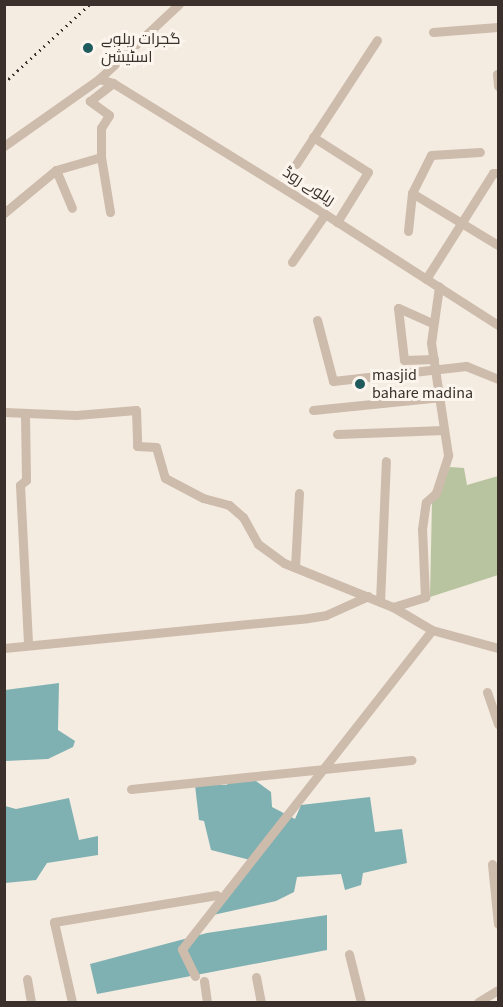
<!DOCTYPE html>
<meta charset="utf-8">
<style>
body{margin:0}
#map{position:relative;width:503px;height:1007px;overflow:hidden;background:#f4ebe1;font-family:"Source Sans 3",Cairo,sans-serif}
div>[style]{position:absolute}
.green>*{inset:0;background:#b8c4a0}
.water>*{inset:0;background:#7fb0b2}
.minor>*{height:9px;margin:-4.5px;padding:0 4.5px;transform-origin:4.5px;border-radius:4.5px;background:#cdbbac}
.rail>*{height:3px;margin-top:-1.5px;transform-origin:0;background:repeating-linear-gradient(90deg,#3b302b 0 1.5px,transparent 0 6px)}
.dots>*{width:16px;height:16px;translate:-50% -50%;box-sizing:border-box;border:3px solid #fbf5ee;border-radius:50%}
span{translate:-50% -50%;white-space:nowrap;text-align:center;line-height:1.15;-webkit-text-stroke:6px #fbf5ee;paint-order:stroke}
.poi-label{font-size:16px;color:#3b302b}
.left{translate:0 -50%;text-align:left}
.street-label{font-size:16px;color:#3b302b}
.frame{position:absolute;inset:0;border:6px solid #3b302b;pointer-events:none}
</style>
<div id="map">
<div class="green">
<i style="clip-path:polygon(450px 467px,464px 468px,467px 485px,498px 476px,498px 575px,430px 597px,432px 501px)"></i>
</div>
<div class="water">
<i style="clip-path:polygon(59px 683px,58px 730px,75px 741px,73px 747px,48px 759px,5px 761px,5px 690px)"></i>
<i style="clip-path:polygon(236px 780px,256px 781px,271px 792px,272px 807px,295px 819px,301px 805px,370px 797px,375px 832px,402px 829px,407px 863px,363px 873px,361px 885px,345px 890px,341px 874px,297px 877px,294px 892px,276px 901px,213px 915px,254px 861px,211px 850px,204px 821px,199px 820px,195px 785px,226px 785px)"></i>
<i style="clip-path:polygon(69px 798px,79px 840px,98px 836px,98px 855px,47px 863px,36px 880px,5px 883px,5px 806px,16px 809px)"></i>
<i style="clip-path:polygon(327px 915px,327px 950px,97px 994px,90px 964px,207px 933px)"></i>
</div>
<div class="minor">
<i style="left:433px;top:32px;width:65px;rotate:-4.4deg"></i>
<i style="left:497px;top:74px;width:12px;rotate:85deg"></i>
<i style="left:99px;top:79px;width:15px;rotate:16deg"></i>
<i style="left:113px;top:83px;width:249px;rotate:31.7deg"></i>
<i style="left:325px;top:214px;width:206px;rotate:32.7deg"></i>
<i style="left:313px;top:137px;width:65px;rotate:32.5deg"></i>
<i style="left:368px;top:172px;width:59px;rotate:121.8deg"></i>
<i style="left:4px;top:146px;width:116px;rotate:-35.2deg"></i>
<i style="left:99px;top:79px;width:110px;rotate:-43.2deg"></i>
<i style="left:296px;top:164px;width:148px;rotate:-56.8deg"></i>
<i style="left:56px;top:170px;width:41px;rotate:67.2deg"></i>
<i style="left:412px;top:193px;width:100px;rotate:31.2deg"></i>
<i style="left:110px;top:212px;width:56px;rotate:-99.3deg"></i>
<i style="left:101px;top:157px;width:29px;rotate:-90deg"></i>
<i style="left:101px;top:128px;width:15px;rotate:-58deg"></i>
<i style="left:109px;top:115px;width:24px;rotate:-144deg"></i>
<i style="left:90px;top:101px;width:29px;rotate:-38deg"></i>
<i style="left:4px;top:213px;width:67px;rotate:-39.6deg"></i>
<i style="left:56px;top:170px;width:47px;rotate:-16.1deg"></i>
<i style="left:408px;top:231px;width:38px;rotate:-84deg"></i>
<i style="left:412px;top:193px;width:42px;rotate:-63.4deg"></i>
<i style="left:431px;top:155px;width:49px;rotate:-3.5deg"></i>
<i style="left:292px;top:262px;width:58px;rotate:-55.5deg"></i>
<i style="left:426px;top:279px;width:125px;rotate:-57.7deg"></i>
<i style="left:493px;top:173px;width:5px"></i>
<i style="left:317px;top:320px;width:63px;rotate:75.3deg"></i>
<i style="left:333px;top:381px;width:134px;rotate:-6.4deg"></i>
<i style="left:466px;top:366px;width:35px;rotate:22deg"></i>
<i style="left:432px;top:323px;width:37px;rotate:-156deg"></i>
<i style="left:398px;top:308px;width:52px;rotate:83.4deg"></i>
<i style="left:404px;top:360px;width:30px;rotate:-2deg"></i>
<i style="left:313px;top:410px;width:129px;rotate:-5.8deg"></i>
<i style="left:4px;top:412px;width:72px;rotate:2.4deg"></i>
<i style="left:76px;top:415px;width:60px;rotate:-4.8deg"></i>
<i style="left:136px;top:410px;width:36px;rotate:88deg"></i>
<i style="left:137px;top:446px;width:19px;rotate:3deg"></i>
<i style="left:156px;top:447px;width:32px;rotate:74deg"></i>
<i style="left:165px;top:478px;width:43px;rotate:27.8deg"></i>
<i style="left:203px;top:498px;width:27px;rotate:15deg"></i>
<i style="left:229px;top:505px;width:18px;rotate:41deg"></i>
<i style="left:243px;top:517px;width:31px;rotate:61deg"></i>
<i style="left:258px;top:544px;width:32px;rotate:36deg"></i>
<i style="left:284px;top:563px;width:118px;rotate:22deg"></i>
<i style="left:393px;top:607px;width:45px;rotate:30.5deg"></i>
<i style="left:432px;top:630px;width:68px;rotate:15.3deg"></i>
<i style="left:25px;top:415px;width:65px;rotate:89.1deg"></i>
<i style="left:26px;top:480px;width:8px;rotate:140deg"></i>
<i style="left:20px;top:485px;width:159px;rotate:87.1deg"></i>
<i style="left:337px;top:434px;width:107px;rotate:-2.1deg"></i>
<i style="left:295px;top:567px;width:74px;rotate:-86.9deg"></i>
<i style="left:380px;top:602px;width:141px;rotate:-87.6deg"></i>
<i style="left:393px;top:607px;width:34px;rotate:-17deg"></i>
<i style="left:425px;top:597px;width:68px;rotate:-92.5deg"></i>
<i style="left:422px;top:529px;width:27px;rotate:-82deg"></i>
<i style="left:426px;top:502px;width:13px;rotate:-42deg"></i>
<i style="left:436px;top:493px;width:40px;rotate:-72deg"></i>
<i style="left:448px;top:455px;width:113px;rotate:-98.6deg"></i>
<i style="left:431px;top:343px;width:57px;rotate:-81.9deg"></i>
<i style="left:4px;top:648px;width:305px;rotate:-5.6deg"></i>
<i style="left:308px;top:618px;width:18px;rotate:-9deg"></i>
<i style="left:326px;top:615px;width:46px;rotate:-24.3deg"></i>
<i style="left:487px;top:692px;width:34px;rotate:71deg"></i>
<i style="left:131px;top:789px;width:282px;rotate:-5.9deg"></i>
<i style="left:492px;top:864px;width:60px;rotate:84.3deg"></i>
<i style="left:349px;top:954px;width:49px;rotate:76deg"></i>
<i style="left:195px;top:976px;width:30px;rotate:-116deg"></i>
<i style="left:182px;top:949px;width:405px;rotate:-51.9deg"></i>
<i style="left:256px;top:977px;width:25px;rotate:79deg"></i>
<i style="left:27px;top:979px;width:23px;rotate:80deg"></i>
<i style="left:204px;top:981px;width:21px;rotate:82deg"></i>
<i style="left:72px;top:1002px;width:82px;rotate:-102.7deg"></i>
<i style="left:54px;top:922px;width:165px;rotate:-9.4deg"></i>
<i style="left:478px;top:1002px;width:23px;rotate:-31deg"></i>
</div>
<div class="rail">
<i style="left:4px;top:83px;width:117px;rotate:-42.6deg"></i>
</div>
<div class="dots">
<i style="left:88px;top:48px;background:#1f5a5e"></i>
<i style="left:360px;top:384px;background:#1f5a5e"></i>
</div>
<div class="poi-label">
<span class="left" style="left:101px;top:48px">گجرات ریلوے<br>اسٹیشن</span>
<span class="left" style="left:372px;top:384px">masjid<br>bahare madina</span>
</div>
<div class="street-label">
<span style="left:309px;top:186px;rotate:32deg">ریلوے روڈ</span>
</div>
<div class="frame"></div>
</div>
